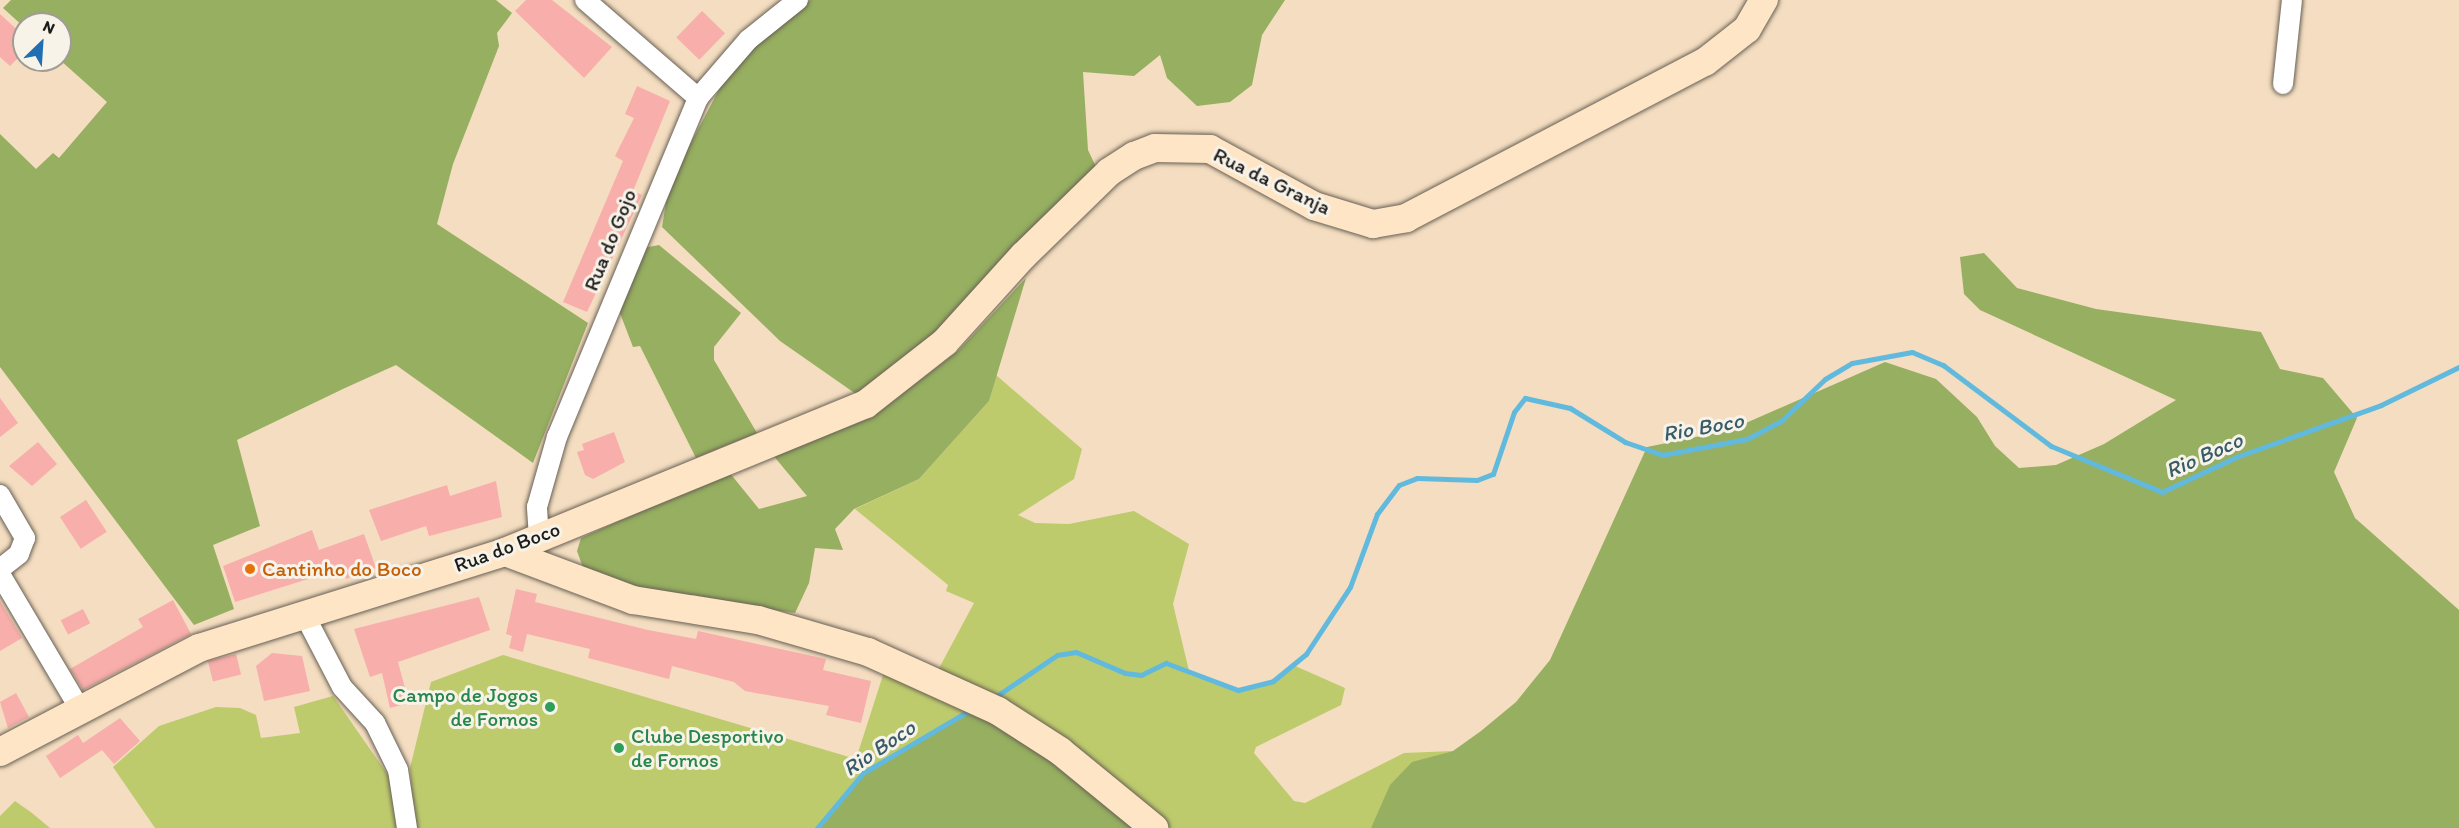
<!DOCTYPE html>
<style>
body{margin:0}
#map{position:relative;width:2459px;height:828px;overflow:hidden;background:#f4ddc0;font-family:Itim,sans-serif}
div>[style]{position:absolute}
.green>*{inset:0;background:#becb6d}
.forest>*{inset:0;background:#96af60}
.stream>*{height:5px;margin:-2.5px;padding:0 2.5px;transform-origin:2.5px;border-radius:2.5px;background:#61bade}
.building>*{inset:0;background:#f8aeab;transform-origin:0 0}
.roads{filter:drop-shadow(0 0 2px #686055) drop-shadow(0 0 2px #686055)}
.street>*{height:20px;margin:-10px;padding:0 10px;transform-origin:10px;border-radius:10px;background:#fff}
.secondary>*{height:28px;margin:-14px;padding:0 14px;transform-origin:14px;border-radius:14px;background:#fee5c5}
.dots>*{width:16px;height:16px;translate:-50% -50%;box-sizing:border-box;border:3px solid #f7f3e8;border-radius:50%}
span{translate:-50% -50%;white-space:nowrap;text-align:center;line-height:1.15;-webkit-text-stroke:6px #f7f3e8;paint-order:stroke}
.street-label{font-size:21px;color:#1c1c1c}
.food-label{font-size:21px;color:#c56008}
.left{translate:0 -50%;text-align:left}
.leisure-label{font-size:21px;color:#27864d}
.right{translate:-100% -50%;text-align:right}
.water-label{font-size:22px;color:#385b6a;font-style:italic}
.north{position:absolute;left:12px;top:12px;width:60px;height:60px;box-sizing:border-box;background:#f7f3e8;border:2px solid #9f9d96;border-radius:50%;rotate:25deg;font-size:16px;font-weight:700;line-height:24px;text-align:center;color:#1c1c1c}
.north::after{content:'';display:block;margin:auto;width:21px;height:27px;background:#1f6fb2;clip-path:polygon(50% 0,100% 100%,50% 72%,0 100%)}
</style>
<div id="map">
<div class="green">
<i style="clip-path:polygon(996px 375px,1082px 449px,1074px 479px,1018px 515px,1035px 523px,1069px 524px,1134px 511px,1189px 544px,1173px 604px,1190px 675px,1238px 690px,1273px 681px,1293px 665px,1345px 688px,1341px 705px,1256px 747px,1254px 753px,1294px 801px,1305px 803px,1404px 753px,1453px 751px,1412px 763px,1371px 828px,1167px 828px,937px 672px,974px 603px,946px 591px,948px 585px,855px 509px,919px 479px,989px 401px)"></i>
<i style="clip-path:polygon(503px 655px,856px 759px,884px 672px,972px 709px,863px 773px,817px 828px,414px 828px,410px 768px,431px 682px)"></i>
<i style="clip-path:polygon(333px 696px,395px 785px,400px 828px,155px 828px,113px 767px,159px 726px,216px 707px,240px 708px,256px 715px,261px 738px,300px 733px,294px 707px)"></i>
<i style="clip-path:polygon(15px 801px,32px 813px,50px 828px,0 828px,0 816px)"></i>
</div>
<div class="forest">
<i style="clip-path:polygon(11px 0,496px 0,512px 13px,497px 33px,499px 46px,453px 164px,437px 224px,588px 323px,533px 463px,396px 365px,345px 388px,237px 440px,260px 526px,213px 545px,234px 609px,194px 625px,0 367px,0 134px,36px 169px,53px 153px,59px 158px,107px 102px,60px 60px,60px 24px,24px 27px,3px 8px)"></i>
<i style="clip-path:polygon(810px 0,1285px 0,1262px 35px,1252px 85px,1230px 102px,1197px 106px,1167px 78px,1160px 55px,1134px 76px,1083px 72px,1088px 150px,1096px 167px,930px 340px,856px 394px,780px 341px,662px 227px,669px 184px,721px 86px,741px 59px)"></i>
<i style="clip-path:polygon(659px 245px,741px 313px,714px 347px,714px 360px,757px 433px,696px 458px,640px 346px,633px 347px,618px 308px,643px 248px)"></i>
<i style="clip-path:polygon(1984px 253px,2017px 288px,2096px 309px,2261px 332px,2280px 369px,2323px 378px,2357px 418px,2334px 472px,2355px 518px,2459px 610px,2459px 828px,1371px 828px,1390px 785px,1412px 762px,1453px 751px,1481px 731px,1516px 702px,1550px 660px,1647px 447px,1730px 430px,1885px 362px,1936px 379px,1977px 417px,1995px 446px,2019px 468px,2056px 465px,2104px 444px,2176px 400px,1980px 310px,1964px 294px,1960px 257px)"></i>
<i style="clip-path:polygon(1026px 278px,989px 401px,919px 479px,854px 509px,835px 529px,843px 550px,815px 548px,809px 583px,795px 613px,643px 592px,585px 573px,577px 551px,581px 538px,729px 472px,759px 509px,807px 496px,772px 454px,880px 411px,959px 350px)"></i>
<i style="clip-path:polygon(972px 709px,1003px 725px,1142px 828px,817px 828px,863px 773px)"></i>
</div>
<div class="stream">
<i style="left:995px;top:697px;width:75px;rotate:-34.1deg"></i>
<i style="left:1057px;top:655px;width:19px;rotate:-9deg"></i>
<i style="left:1076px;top:652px;width:53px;rotate:23.2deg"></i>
<i style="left:1125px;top:673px;width:16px;rotate:7deg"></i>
<i style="left:1141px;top:675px;width:28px;rotate:-26deg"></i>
<i style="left:1166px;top:663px;width:77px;rotate:20.6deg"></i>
<i style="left:1238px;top:690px;width:36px;rotate:-14deg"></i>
<i style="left:1273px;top:681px;width:43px;rotate:-39.3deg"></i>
<i style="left:1306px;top:654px;width:80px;rotate:-56.7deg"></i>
<i style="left:1350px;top:587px;width:78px;rotate:-69.7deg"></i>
<i style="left:1377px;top:514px;width:36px;rotate:-53deg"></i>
<i style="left:1399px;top:485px;width:19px;rotate:-21deg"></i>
<i style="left:1417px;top:478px;width:60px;rotate:1.9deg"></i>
<i style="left:1477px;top:480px;width:17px;rotate:-21deg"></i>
<i style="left:1493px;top:474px;width:65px;rotate:-71.3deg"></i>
<i style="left:1514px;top:412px;width:18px;rotate:-52deg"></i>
<i style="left:1525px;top:398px;width:46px;rotate:12.5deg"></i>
<i style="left:1570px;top:408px;width:65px;rotate:31.7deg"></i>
<i style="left:1625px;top:442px;width:39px;rotate:19deg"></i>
<i style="left:1662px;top:455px;width:86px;rotate:-10.7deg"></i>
<i style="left:1747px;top:439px;width:40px;rotate:-28deg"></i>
<i style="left:1782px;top:420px;width:59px;rotate:-43.6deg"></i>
<i style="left:1825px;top:379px;width:31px;rotate:-31deg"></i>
<i style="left:1852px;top:363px;width:61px;rotate:-10.4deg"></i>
<i style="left:1912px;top:352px;width:34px;rotate:23deg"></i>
<i style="left:1943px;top:365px;width:135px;rotate:36.9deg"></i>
<i style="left:2051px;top:446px;width:120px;rotate:22.5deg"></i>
<i style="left:2162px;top:492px;width:82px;rotate:-25.3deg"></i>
<i style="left:2236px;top:457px;width:154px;rotate:-19.7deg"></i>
<i style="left:2381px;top:405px;width:87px;rotate:-26deg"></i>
<i style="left:817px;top:828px;width:72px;rotate:-50.1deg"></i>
<i style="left:863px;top:773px;width:124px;rotate:-30.5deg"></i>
</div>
<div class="building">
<i style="clip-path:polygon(526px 0,552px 0,612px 47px,584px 78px,515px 11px)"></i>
<i style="left:702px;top:11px;width:32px;height:37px;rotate:44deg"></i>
<i style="clip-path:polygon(0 14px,24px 36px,24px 52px,10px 66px,0 57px)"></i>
<i style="clip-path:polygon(637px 86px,670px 101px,633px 191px,642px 195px,587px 312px,563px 302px,623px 161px,615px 156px,634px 118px,625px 114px)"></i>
<i style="clip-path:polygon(0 398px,18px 423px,0 437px)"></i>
<i style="clip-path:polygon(614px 432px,625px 462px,593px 479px,585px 475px,577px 452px,584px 450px,582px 444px)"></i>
<i style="clip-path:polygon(38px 442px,57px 464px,32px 486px,9px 466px)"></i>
<i style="clip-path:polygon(496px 481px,502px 517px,429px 536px,426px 526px,381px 541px,369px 510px,447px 485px,450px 496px)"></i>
<i style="left:86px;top:500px;width:38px;height:31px;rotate:57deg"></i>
<i style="clip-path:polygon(312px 530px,319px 550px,364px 534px,376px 568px,346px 579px,343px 568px,235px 602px,223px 566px)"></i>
<i style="clip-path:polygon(516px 589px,537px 594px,535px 602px,648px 630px,696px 639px,698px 631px,826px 659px,823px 670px,871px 681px,861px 723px,826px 715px,829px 706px,745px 691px,734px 682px,672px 666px,669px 679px,588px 658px,590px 649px,527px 634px,523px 652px,509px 648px,512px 636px,506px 634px)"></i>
<i style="clip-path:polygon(479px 597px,490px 630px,398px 662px,409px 703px,390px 708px,382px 673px,370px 677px,354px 629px)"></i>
<i style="clip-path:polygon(173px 600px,191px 634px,83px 690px,70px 669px,143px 627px,138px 619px)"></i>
<i style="clip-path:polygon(0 601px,22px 638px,0 651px)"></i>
<i style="left:83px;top:609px;width:16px;height:25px;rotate:63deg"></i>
<i style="clip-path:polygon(272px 653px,302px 656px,310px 691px,264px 701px,256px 666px)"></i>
<i style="left:236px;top:654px;width:21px;height:29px;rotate:76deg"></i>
<i style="clip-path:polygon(16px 693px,29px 717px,8px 728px,0 702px)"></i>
<i style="clip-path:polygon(120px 718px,140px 741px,114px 764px,102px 750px,60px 778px,46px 756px,78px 735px,83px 743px)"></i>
</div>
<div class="roads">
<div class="street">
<i style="left:585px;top:0;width:150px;rotate:40.9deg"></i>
<i style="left:2283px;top:84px;width:84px;rotate:-83.9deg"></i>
<i style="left:0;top:495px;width:50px;rotate:59.8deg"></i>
<i style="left:25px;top:538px;width:17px;rotate:111deg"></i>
<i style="left:19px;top:554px;width:24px;rotate:142deg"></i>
<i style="left:539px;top:537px;width:30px;rotate:-94deg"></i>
<i style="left:537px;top:507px;width:73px;rotate:-74.1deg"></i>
<i style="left:557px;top:437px;width:367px;rotate:-67.4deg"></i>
<i style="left:698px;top:98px;width:77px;rotate:-49.2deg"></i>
<i style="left:748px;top:40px;width:64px;rotate:-38.7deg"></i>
<i style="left:0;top:574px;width:159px;rotate:59.4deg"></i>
<i style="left:304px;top:614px;width:82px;rotate:62.5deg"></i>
<i style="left:342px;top:687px;width:49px;rotate:47.5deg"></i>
<i style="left:375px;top:723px;width:52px;rotate:63.9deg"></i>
<i style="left:398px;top:770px;width:59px;rotate:81.2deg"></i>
</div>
<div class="secondary">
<i style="left:505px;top:552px;width:137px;rotate:20.6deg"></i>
<i style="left:633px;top:600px;width:127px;rotate:9.1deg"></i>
<i style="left:758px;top:620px;width:115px;rotate:16.2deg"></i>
<i style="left:868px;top:652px;width:143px;rotate:24.4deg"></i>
<i style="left:998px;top:711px;width:74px;rotate:32.8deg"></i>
<i style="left:1060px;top:751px;width:122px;rotate:39.3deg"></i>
<i style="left:0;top:752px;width:225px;rotate:-27.6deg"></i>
<i style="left:199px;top:648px;width:321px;rotate:-17.4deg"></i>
<i style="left:505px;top:552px;width:390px;rotate:-22.3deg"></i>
<i style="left:866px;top:404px;width:100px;rotate:-38.1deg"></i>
<i style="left:945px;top:342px;width:116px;rotate:-47.8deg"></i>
<i style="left:1023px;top:256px;width:120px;rotate:-44.3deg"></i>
<i style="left:1109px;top:172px;width:30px;rotate:-33deg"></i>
<i style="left:1134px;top:156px;width:22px;rotate:-21deg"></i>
<i style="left:1155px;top:148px;width:55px;rotate:1deg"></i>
<i style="left:1210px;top:149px;width:119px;rotate:28.7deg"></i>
<i style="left:1314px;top:206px;width:62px;rotate:17deg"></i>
<i style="left:1373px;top:224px;width:34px;rotate:-10deg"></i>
<i style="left:1406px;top:218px;width:337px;rotate:-27.6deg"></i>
<i style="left:1705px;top:62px;width:53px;rotate:-38.2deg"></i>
<i style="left:1747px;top:29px;width:34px;rotate:-60deg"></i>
</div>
</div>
<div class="dots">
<i style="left:250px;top:569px;background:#e8710a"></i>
<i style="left:550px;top:707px;background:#2e9e5b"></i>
<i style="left:619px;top:748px;background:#2e9e5b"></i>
</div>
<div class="street-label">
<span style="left:1272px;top:181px;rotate:26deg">Rua da Granja</span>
<span style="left:610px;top:240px;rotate:-68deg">Rua do Gojo</span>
<span style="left:507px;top:547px;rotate:-20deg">Rua do Boco</span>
</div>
<div class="food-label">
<span class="left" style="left:262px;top:569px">Cantinho do Boco</span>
</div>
<div class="leisure-label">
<span class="right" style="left:538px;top:707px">Campo de Jogos<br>de Fornos</span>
<span class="left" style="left:631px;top:748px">Clube Desportivo<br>de Fornos</span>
</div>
<div class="water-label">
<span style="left:1703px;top:427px;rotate:-10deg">Rio Boco</span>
<span style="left:2204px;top:455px;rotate:-24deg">Rio Boco</span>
<span style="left:879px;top:748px;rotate:-34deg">Rio Boco</span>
</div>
<div class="north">N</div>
</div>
